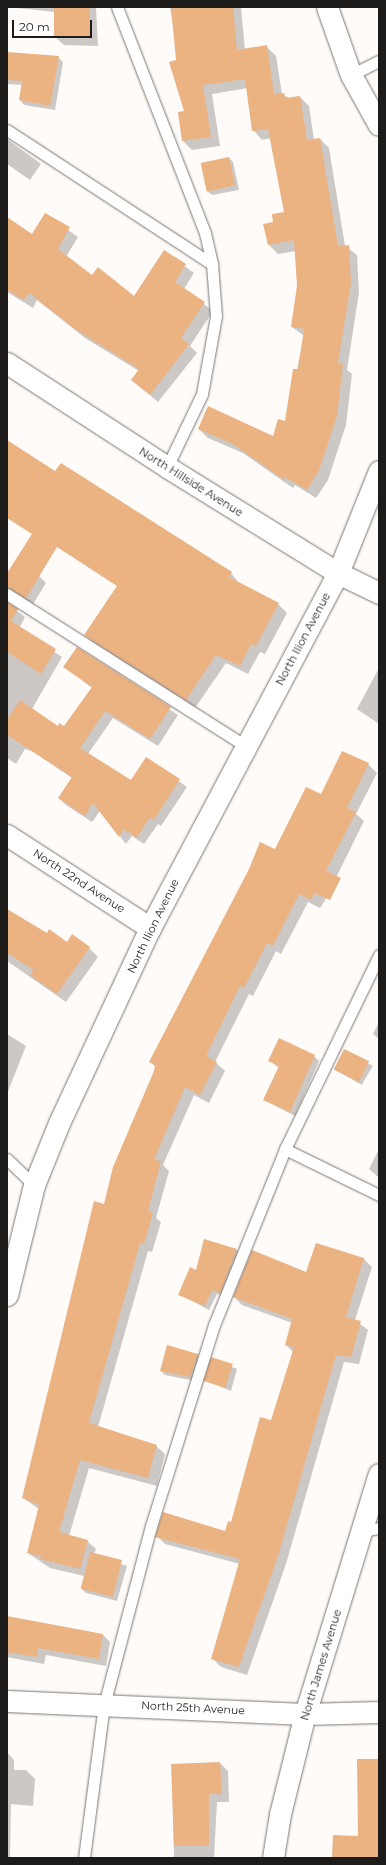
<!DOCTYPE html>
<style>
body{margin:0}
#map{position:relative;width:386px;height:1865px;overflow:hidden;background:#fefbf8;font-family:Montserrat,sans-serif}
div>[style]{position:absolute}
.shadow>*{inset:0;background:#0003;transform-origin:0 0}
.building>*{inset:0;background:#ebb282;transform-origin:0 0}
.roads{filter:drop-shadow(0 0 1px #7c7672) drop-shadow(0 0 1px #7c7672)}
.lane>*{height:11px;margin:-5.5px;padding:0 5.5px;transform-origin:5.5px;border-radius:5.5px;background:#fff}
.street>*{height:21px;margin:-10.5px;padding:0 10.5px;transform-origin:10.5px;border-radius:10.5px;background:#fff}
span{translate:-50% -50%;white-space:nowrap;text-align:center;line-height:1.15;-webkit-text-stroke:3px #fff;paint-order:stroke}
.street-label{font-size:11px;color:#1e1c1a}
.frame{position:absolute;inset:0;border:8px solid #1e1c1a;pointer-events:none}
.scale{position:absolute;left:12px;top:20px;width:80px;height:18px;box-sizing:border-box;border:2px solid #1e1c1a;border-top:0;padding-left:5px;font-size:12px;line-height:14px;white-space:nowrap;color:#1e1c1a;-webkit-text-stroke:3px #fff;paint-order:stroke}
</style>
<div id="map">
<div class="shadow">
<i style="clip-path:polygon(7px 7px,96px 7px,98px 46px,64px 45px,55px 37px,55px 12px)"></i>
<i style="clip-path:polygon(170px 7px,241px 7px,245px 50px,267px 47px,276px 56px,282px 94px,289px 98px,300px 97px,309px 106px,314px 140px,320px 139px,329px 148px,345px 246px,357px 255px,359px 292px,347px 370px,352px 374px,346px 425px,328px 480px,316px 498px,295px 485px,293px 488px,243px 453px,208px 438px,199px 429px,274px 438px,286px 422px,304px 336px,292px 327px,298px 286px,296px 251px,278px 254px,269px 245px,265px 225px,274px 223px,285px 212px,271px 138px,262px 140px,253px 130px,248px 88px,212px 94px,220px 146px,192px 150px,183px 141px,186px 112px)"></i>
<i style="clip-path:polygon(7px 53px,58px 57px,63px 62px,55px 110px,24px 105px,20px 100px,23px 85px,7px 84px)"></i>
<i style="clip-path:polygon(7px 139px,41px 164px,30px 180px,7px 164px)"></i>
<i style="clip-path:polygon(229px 158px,233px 162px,239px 190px,212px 195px,207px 191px,202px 163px)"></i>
<i style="clip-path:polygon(45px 214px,78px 237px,66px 257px,92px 277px,134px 298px,164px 251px,194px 273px,184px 289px,213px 311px,190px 346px,197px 353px,158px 402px,132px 380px,139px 371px,85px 338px,37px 300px,33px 308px,7px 292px,7px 219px,33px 236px)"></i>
<i style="clip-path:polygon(7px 445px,231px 573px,239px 583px,278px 604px,287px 613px,265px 654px,260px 652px,248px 674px,226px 663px,195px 708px,95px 644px,86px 635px,118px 586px,7px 513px)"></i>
<i style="clip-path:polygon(7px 575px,39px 576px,46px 583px,33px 604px,16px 594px,8px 598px,9px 605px,25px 617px,20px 627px,62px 657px,32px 709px,58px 727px,64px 728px,92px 688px,65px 667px,77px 648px,178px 715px,158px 746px,113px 718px,88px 754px,131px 782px,146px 758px,187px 787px,161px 826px,158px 824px,144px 844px,132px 836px,126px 844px,100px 811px,92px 822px,66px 805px,59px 798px,72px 778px,32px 751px,25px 749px,16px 764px,7px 758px)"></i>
<i style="clip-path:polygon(379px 668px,379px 724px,357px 709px)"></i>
<i style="clip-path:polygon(368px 764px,377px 773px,356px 814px,364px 821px,324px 902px,320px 908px,308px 902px,281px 954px,276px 951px,253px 996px,249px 994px,215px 1062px,225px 1071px,209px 1103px,194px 1095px,163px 1165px,169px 1171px,156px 1218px,161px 1222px,152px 1252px,148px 1251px,98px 1427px,156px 1446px,165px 1454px,157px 1486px,89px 1468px,69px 1536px,87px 1541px,96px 1549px,94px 1554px,127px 1566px,117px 1601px,86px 1593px,81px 1588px,84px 1576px,50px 1568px,28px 1553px,39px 1509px,23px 1498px,105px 1205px,156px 1067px,150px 1062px,275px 851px,321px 796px)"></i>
<i style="clip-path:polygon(7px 927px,89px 948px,98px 957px,66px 1002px,7px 961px)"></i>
<i style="clip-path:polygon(379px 1022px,379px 1039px,373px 1034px)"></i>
<i style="clip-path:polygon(7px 1034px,26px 1046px,7px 1094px)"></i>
<i style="left:345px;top:1050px;width:32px;height:22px;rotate:30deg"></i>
<i style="clip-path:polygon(314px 1056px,319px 1061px,295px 1116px,264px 1100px,279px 1068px,270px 1061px)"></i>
<i style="clip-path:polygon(379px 1149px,379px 1178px,369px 1169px)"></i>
<i style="clip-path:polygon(316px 1244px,364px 1259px,372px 1267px,355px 1320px,368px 1330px,359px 1364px,344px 1362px,286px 1564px,247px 1675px,221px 1667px,213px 1659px,240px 1564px,165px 1544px,157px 1536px,226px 1532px,232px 1523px,272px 1422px,293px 1352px,286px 1345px,292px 1323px,242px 1305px,234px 1297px,307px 1273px)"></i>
<i style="clip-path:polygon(237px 1250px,241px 1254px,224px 1297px,217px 1294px,209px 1310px,179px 1294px,196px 1271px)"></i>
<i style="clip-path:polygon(197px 1354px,202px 1359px,195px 1381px,165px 1375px,161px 1371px)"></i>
<i style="clip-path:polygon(212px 1359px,237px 1369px,231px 1391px,205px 1380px)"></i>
<i style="clip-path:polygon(7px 1617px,103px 1635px,110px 1642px,106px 1666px,46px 1655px,44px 1664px,7px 1657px)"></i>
<i style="clip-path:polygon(7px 1752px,14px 1760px,14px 1770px,26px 1770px,35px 1779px,33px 1806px,11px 1804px,10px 1858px,7px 1858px)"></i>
<i style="clip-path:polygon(220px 1763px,228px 1771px,229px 1802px,217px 1802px,214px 1858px,174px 1858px,172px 1765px)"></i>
</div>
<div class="building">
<i style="left:54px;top:7px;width:36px;height:30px"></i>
<i style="clip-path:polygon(171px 7px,233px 7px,237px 50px,267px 45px,274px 94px,284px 93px,285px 98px,300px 96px,307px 140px,320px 138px,338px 246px,349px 245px,351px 283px,338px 363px,343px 364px,337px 416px,319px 470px,307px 490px,285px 477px,284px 480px,233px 444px,198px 429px,208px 406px,273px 436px,278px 419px,285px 421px,293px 369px,298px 369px,304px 329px,291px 327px,297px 286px,294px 240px,268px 245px,263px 224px,273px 222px,272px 214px,284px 212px,268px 129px,252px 131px,245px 79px,203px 85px,211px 137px,182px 141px,178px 112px,184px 111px,169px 62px,176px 60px)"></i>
<i style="clip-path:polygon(7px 52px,59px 56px,50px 106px,19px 100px,22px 81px,7px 80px)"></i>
<i style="left:229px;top:157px;width:29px;height:29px;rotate:78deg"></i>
<i style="clip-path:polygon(45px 213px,70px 227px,58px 249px,92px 275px,98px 267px,134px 296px,164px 250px,186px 264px,175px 282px,205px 302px,181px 338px,189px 344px,150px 395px,131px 380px,139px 369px,75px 329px,29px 293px,24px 300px,7px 290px,7px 217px,32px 234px)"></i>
<i style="clip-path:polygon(7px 440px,55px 471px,61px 463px,232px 572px,229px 577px,279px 603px,256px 646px,251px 644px,240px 666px,216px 655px,186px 700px,84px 635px,117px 586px,57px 547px,26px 598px,7px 587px,7px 573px,32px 534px,7px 518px)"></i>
<i style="clip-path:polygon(7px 602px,18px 609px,11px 621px,56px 649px,41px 674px,7px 652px)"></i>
<i style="clip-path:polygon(77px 647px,171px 707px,150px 739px,105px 711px,80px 748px,131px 780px,146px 757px,180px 779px,154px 820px,150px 817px,137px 838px,124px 829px,119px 837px,93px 803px,85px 816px,58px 798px,72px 777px,7px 735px,7px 720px,20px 700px,58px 726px,59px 723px,64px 726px,92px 687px,63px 667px)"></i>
<i style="clip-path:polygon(342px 751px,369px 763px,347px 808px,356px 812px,326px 871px,341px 878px,330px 900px,314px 893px,311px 900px,299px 894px,273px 946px,267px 943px,244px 988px,240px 986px,206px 1056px,217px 1062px,200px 1095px,185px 1087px,154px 1160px,161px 1161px,148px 1211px,153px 1213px,144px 1244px,140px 1243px,89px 1423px,157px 1445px,148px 1478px,80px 1460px,59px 1532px,88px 1540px,80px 1569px,40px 1559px,41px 1556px,27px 1553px,39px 1505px,22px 1498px,94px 1201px,104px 1204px,113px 1167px,154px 1071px,155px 1065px,149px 1062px,249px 869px,260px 842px,275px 849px,306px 787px,321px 794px)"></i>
<i style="clip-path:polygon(7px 909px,47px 933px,49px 929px,67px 942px,72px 934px,90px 947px,57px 994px,30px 975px,34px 970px,7px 953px)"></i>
<i style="clip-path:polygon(279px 1038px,315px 1055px,290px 1112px,263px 1100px,279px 1066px,268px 1061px)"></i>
<i style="left:344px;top:1049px;width:28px;height:23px;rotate:26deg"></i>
<i style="clip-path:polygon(204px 1239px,237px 1249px,220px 1293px,212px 1290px,205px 1306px,178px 1295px,190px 1267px,196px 1270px)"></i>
<i style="clip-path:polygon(316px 1243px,364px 1258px,346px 1317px,361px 1321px,351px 1357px,336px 1355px,278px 1556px,239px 1667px,211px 1659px,240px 1559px,155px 1537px,163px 1512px,225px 1531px,228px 1521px,231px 1522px,260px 1417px,271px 1420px,294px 1347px,285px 1345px,292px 1319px,233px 1297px,252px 1250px,306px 1272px)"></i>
<i style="clip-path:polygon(167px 1345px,198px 1354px,190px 1377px,160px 1371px)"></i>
<i style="left:211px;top:1357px;width:23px;height:25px;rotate:18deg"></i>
<i style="left:90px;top:1552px;width:33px;height:38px;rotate:14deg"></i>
<i style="clip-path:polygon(7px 1616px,103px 1634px,99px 1659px,38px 1648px,37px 1657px,7px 1652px)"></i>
<i style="clip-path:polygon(357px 1759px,379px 1759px,379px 1858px,332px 1858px,333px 1835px,358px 1836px)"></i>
<i style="clip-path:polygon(220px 1762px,222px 1794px,209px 1794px,209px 1846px,174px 1846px,171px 1764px)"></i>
</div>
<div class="roads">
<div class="lane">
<i style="left:117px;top:7px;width:243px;rotate:68.7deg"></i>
<i style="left:205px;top:233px;width:32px;rotate:77deg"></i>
<i style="left:212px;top:264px;width:52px;rotate:85.6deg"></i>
<i style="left:216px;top:316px;width:79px;rotate:100.2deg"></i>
<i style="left:202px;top:394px;width:81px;rotate:115.6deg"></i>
<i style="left:351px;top:75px;width:31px;rotate:-27deg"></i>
<i style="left:7px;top:130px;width:245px;rotate:33.2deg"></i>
<i style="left:7px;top:594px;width:283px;rotate:32.5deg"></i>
<i style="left:285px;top:1149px;width:105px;rotate:26.1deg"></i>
<i style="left:7px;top:1159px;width:37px;rotate:44deg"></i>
<i style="left:362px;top:1531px;width:17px;rotate:-10deg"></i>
<i style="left:84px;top:1858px;width:154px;rotate:-82.6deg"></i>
<i style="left:104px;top:1705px;width:185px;rotate:-75.3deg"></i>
<i style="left:151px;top:1526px;width:211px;rotate:-72.6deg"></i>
<i style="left:214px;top:1325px;width:190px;rotate:-68deg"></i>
<i style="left:285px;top:1149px;width:216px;rotate:-64.1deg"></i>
</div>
<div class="street">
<i style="left:327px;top:7px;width:72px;rotate:70.6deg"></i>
<i style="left:351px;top:75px;width:57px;rotate:60.8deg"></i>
<i style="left:7px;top:363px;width:191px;rotate:33deg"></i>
<i style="left:167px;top:467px;width:201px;rotate:31.8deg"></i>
<i style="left:338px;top:573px;width:46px;rotate:26deg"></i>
<i style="left:7px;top:835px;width:171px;rotate:33deg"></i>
<i style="left:7px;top:1295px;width:113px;rotate:-76.2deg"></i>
<i style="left:34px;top:1185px;width:67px;rotate:-68deg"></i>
<i style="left:59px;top:1123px;width:215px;rotate:-65deg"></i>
<i style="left:150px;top:928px;width:402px;rotate:-62.1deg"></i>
<i style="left:338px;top:573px;width:110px;rotate:-68.1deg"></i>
<i style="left:7px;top:1701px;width:298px;rotate:2.5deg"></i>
<i style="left:305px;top:1714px;width:74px;rotate:-1.5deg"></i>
<i style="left:273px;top:1858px;width:45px;rotate:-81deg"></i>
<i style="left:280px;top:1814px;width:103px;rotate:-76deg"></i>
<i style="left:305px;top:1714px;width:251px;rotate:-72.9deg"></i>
</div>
</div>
<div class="street-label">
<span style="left:191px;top:482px;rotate:32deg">North Hillside Avenue</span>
<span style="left:303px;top:639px;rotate:-62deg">North Ilion Avenue</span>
<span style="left:79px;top:881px;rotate:33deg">North 22nd Avenue</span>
<span style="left:153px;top:926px;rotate:-64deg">North Ilion Avenue</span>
<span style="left:321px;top:1665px;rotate:-73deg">North James Avenue</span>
<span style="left:193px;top:1708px;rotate:3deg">North 25th Avenue</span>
</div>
<div class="frame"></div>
<div class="scale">20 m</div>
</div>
